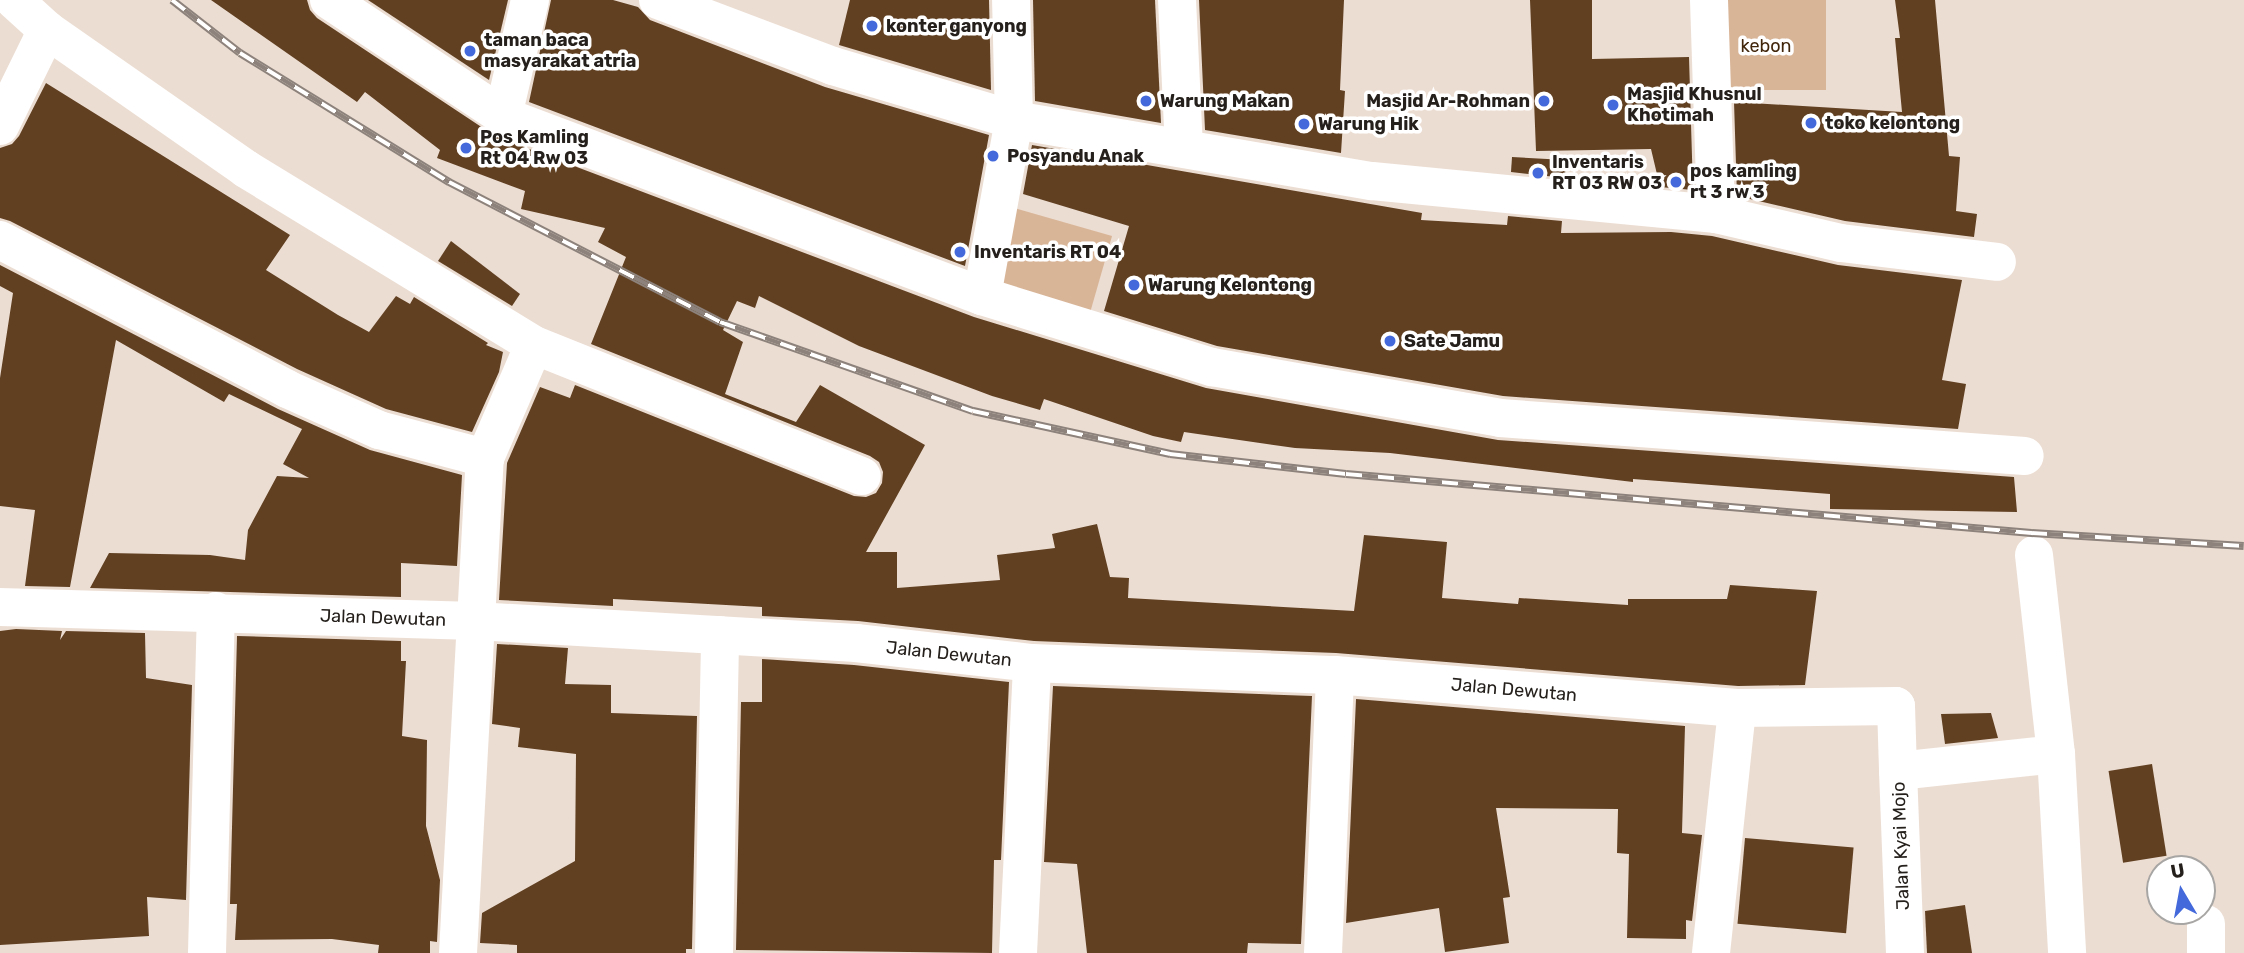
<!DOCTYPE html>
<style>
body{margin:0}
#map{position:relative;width:2244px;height:953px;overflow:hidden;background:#ecddd2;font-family:Rubik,sans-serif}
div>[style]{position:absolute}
.green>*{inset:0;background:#d9b598;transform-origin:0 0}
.building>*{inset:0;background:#614022;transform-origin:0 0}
.minor>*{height:38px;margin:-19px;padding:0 19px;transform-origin:19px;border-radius:19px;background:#fff}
.rail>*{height:8px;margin-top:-4px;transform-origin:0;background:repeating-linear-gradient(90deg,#fff 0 16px,#8d837c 0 32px);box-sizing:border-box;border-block:2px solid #8d837c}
.dots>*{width:19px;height:19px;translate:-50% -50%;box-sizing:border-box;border:4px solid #fff;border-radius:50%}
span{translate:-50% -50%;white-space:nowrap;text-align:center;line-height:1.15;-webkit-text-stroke:7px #fff;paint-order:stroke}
.poi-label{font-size:18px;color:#25201c;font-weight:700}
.left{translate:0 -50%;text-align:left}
.right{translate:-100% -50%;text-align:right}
.park-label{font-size:18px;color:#42260c}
.street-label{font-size:18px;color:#25201c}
.north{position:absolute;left:2146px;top:855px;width:70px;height:70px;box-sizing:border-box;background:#fff;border:2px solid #a8a6a4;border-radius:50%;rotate:350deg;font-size:19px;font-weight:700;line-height:28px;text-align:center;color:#25201c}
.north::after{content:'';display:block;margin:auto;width:24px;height:32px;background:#4369db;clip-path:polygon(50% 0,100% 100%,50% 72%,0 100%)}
</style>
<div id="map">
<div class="green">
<i style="left:1717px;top:0;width:109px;height:90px"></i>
<i style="left:1014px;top:208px;width:102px;height:84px;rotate:16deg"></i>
</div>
<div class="building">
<i style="clip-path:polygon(211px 0,307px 0,310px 10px,317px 18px,495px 136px,974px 317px,1206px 388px,1498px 440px,2014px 477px,2017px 512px,1830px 509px,1830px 494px,1633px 479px,1633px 482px,1390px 453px,1295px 448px,1184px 432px,1181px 442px,1153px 436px,1044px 399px,1040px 410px,992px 396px,859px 346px,759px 296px,755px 308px,737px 301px,723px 330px,743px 342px,725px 394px,796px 422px,820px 385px,925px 445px,866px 552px,897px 552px,897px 588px,1000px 580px,997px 555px,1055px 548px,1052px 534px,1097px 524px,1110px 577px,1129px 578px,1128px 598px,1354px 611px,1364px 535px,1447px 542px,1442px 598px,1518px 604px,1519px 598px,1628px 605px,1628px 599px,1727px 599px,1730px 585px,1817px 591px,1805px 685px,1738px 686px,1336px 653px,1034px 641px,858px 621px,762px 616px,762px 607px,690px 603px,613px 599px,613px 606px,499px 600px,507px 463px,540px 387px,570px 398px,575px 385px,854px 496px,866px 497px,876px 493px,882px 483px,883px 472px,879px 462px,870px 456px,591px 344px,626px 257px,598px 242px,605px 228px,521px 209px,525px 191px,437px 158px,440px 150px,365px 92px,357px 102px)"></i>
<i style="clip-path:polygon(368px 0,508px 0,489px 80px)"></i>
<i style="clip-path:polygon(551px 0,613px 0,638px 7px,650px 20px,825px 87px,989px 135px,965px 266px,529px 102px)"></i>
<i style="clip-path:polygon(850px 0,989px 0,991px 90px,839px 45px)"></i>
<i style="clip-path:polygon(1033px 0,1155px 0,1161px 123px,1035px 101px)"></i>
<i style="clip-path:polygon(1199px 0,1344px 0,1340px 90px,1345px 91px,1341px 153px,1205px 130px)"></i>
<i style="clip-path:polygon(1530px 0,1592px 0,1592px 59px,1689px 57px,1693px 190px,1660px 187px,1651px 149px,1536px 151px)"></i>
<i style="clip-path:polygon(1895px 0,1935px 0,1949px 156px,1960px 157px,1956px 211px,1977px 214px,1974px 237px,1845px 221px,1737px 196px,1734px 102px,1902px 112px,1895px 38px,1900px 38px)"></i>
<i style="clip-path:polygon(46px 83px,290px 235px,266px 270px,338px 315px,369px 332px,396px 296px,410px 304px,414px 297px,488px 343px,486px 345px,503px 352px,499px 372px,472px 432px,386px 409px,297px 369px,10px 221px,0 218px,0 148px,12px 144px,19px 136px)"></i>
<i style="clip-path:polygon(1032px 145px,1422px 213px,1421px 220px,1507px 225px,1508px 216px,1562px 221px,1561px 233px,1671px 232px,1712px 236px,1838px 265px,1962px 280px,1942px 380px,1966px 384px,1958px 429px,1503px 396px,1217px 346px,1104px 311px,1129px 226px,1023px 194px)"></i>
<i style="clip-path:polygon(1512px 157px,1566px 160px,1565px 178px,1511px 172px)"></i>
<i style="clip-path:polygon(451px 241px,520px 294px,512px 306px,438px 261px)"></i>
<i style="clip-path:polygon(0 265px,278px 409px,370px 450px,462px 475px,457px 566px,401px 563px,401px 597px,90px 588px,109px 553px,210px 555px,245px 560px,248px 530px,277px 476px,309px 478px,283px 464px,302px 429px,229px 394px,224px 402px,116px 340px,70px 587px,25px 586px,35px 510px,0 506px,0 378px,13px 293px,0 286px)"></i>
<i style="clip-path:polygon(16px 629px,62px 631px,60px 640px,66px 631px,145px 633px,146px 678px,192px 685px,186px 900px,147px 897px,149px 936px,0 945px,0 631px)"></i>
<i style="clip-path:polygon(237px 636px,401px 641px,401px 661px,406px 661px,402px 736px,427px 740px,426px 826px,440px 880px,437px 942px,430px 941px,430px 953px,378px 953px,379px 945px,332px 939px,235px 940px,237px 904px,230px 904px)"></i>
<i style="clip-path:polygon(497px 644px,568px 648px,565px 684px,611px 685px,611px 713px,697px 716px,692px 949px,686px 949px,686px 953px,517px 953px,517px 945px,480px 943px,482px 913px,575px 861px,576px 754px,518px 747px,520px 728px,492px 724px)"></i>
<i style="clip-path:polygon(762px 659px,854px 665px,1009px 682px,1001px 860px,994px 860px,992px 953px,736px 950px,741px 702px,762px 702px)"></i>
<i style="clip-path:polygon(1053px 686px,1312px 696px,1301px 944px,1248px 943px,1247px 953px,1087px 953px,1077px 864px,1044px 862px)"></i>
<i style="clip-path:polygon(1356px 699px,1685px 726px,1682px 833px,1702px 835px,1692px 921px,1686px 920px,1686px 939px,1627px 938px,1629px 854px,1617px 853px,1618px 809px,1496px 808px,1510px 897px,1503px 898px,1509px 943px,1445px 952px,1439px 908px,1346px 923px)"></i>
<i style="clip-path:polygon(1991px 713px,1998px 738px,1945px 744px,1941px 714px)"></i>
<i style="left:2152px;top:764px;width:93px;height:44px;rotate:81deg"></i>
<i style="left:1745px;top:838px;width:109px;height:86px;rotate:5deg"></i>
<i style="clip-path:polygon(1965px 905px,1972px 953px,1927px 953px,1925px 911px)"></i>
</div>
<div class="minor">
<i style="left:14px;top:0;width:45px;rotate:42.3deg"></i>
<i style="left:47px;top:30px;width:243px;rotate:34.9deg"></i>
<i style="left:246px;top:169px;width:338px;rotate:31.4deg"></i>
<i style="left:534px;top:345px;width:353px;rotate:21.8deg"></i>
<i style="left:329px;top:0;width:209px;rotate:33.7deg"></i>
<i style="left:503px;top:116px;width:512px;rotate:20.6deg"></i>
<i style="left:982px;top:296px;width:241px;rotate:17.2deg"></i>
<i style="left:1212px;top:367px;width:292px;rotate:10deg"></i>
<i style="left:1500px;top:418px;width:526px;rotate:4.14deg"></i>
<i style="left:658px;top:0;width:187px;rotate:20.7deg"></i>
<i style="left:833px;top:66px;width:189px;rotate:16.6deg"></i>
<i style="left:1014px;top:120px;width:363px;rotate:9.7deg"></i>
<i style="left:1372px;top:181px;width:346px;rotate:5.5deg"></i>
<i style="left:1716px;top:214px;width:128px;rotate:13.1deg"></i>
<i style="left:1841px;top:243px;width:157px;rotate:6.9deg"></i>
<i style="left:1177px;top:0;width:147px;rotate:87.3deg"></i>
<i style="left:1709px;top:0;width:214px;rotate:88.1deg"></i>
<i style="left:503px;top:116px;width:119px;rotate:-76.9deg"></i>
<i style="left:0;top:126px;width:107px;rotate:-63.9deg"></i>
<i style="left:0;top:240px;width:323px;rotate:27.4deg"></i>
<i style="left:287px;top:389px;width:101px;rotate:24deg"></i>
<i style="left:379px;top:430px;width:110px;rotate:14.8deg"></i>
<i style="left:982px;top:296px;width:179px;rotate:-79.7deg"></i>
<i style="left:1014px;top:120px;width:120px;rotate:-91.4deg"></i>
<i style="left:2034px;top:555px;width:200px;rotate:83.7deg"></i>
<i style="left:2056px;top:754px;width:199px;rotate:86.8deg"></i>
<i style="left:0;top:607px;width:475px;rotate:1.7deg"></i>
<i style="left:475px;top:621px;width:382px;rotate:3.3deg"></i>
<i style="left:856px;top:643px;width:177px;rotate:6.5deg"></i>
<i style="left:1032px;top:663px;width:303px;rotate:2.3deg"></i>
<i style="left:1335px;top:675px;width:403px;rotate:4.7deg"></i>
<i style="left:1737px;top:708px;width:159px;rotate:-0.7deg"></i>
<i style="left:1896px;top:706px;width:65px;rotate:88.2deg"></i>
<i style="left:2206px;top:924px;width:29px;rotate:90deg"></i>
<i style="left:207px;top:953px;width:342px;rotate:-88.5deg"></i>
<i style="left:458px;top:953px;width:496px;rotate:-86.9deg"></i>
<i style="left:485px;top:458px;width:123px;rotate:-66.6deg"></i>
<i style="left:714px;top:953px;width:318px;rotate:-88.9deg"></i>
<i style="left:1018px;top:953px;width:290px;rotate:-87.2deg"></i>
<i style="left:1323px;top:953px;width:278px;rotate:-87.5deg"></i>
<i style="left:1711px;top:953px;width:246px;rotate:-83.9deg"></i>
<i style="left:1905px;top:953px;width:182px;rotate:-92.2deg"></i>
<i style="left:1898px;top:771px;width:159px;rotate:-6.1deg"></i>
</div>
<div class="rail">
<i style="left:172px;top:0;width:86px;rotate:37.9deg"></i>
<i style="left:240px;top:53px;width:246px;rotate:31.7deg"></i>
<i style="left:449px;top:182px;width:305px;rotate:27.3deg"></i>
<i style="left:720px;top:322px;width:268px;rotate:19.4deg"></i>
<i style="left:973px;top:411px;width:202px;rotate:12.3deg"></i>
<i style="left:1170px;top:454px;width:177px;rotate:6.5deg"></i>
<i style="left:1346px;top:474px;width:688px;rotate:4.92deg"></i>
<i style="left:2031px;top:533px;width:213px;rotate:3.5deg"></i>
</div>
<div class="dots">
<i style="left:872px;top:26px;background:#4369db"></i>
<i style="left:470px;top:51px;background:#4369db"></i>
<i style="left:1146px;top:101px;background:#4369db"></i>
<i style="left:1544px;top:101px;background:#4369db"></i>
<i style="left:1613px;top:105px;background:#4369db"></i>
<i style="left:1811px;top:123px;background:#4369db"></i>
<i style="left:1304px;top:124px;background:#4369db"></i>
<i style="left:466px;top:148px;background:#4369db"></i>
<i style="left:993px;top:156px;background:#4369db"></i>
<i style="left:1538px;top:173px;background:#4369db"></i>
<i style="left:1676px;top:182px;background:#4369db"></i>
<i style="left:960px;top:252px;background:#4369db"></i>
<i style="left:1134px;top:285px;background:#4369db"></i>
<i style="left:1390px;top:341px;background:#4369db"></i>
</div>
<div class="poi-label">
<span class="left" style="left:886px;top:26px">konter ganyong</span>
<span class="left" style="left:484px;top:51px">taman baca<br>masyarakat atria</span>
<span class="left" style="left:1627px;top:105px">Masjid Khusnul<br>Khotimah</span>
<span class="left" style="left:1160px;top:101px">Warung Makan</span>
<span class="right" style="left:1530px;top:101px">Masjid Ar-Rohman</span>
<span class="left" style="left:1825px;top:123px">toko kelontong</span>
<span class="left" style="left:1318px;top:124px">Warung Hik</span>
<span class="left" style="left:480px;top:148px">Pos Kamling<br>Rt 04 Rw 03</span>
<span class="left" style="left:1007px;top:156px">Posyandu Anak</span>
<span class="left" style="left:1552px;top:173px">Inventaris<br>RT 03 RW 03</span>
<span class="left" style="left:1690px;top:182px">pos kamling<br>rt 3 rw 3</span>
<span class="left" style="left:974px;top:252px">Inventaris RT 04</span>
<span class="left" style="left:1148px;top:285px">Warung Kelontong</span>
<span class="left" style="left:1404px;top:341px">Sate Jamu</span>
</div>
<div class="park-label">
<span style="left:1766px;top:46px">kebon</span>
</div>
<div class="street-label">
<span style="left:383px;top:618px;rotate:2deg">Jalan Dewutan</span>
<span style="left:949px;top:654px;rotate:6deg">Jalan Dewutan</span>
<span style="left:1514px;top:690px;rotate:5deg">Jalan Dewutan</span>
<span style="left:1901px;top:846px;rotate:-92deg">Jalan Kyai Mojo</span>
</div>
<div class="north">U</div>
</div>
